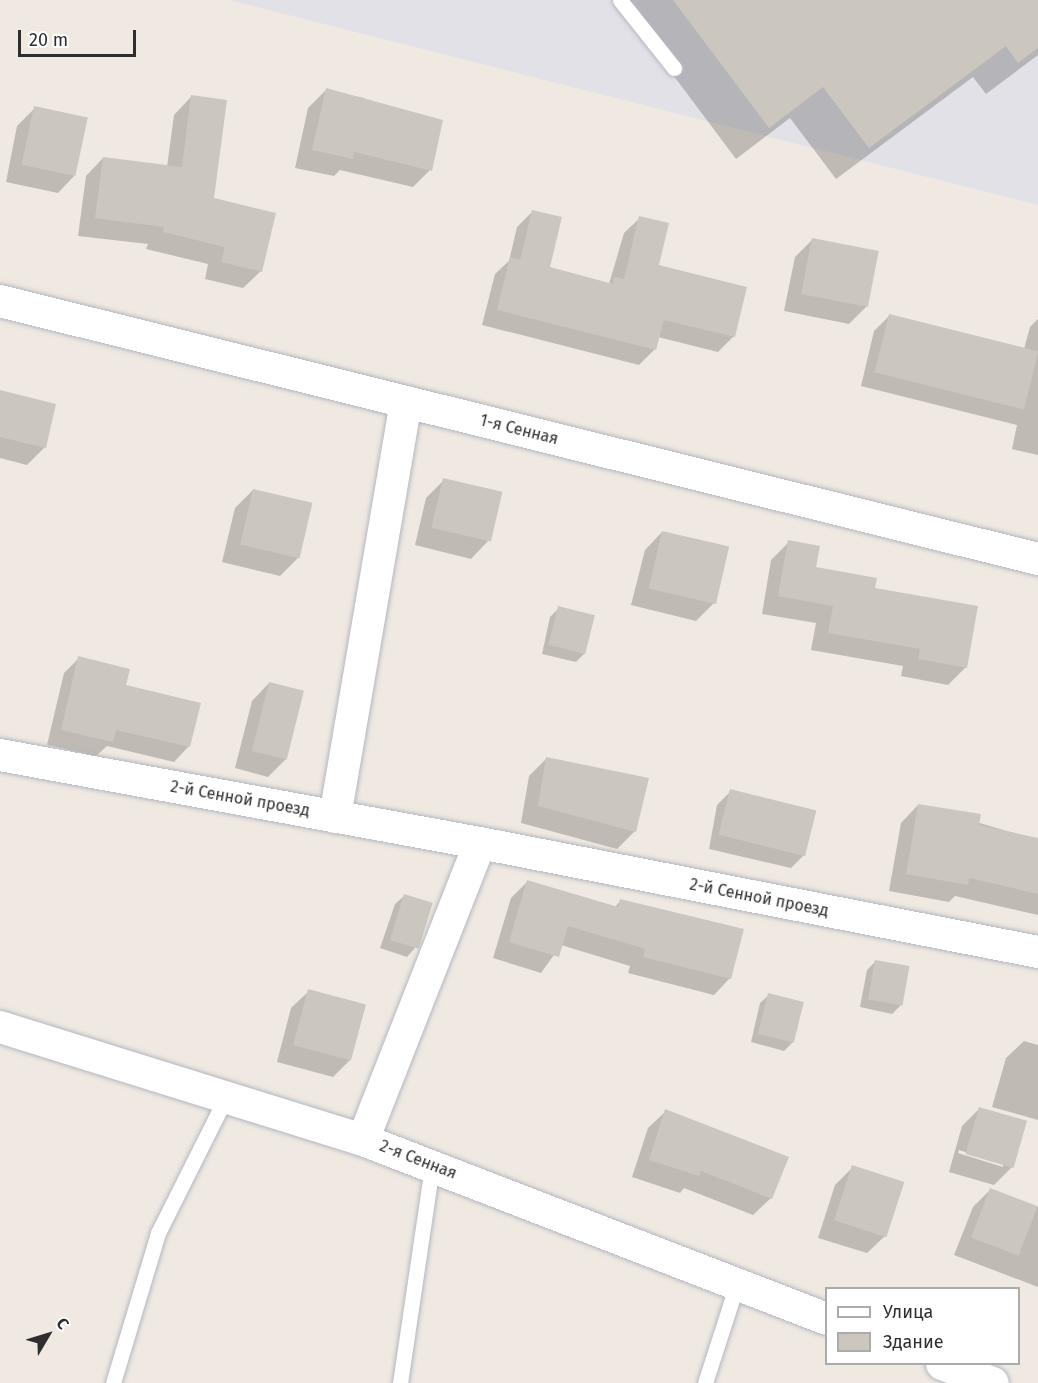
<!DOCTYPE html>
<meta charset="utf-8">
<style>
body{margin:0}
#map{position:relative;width:1038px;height:1383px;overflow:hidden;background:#efe9e1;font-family:"Fira Sans",sans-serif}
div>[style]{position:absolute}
.industrial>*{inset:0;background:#e3e1e8}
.shadow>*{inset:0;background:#0003}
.building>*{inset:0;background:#cbc7bf;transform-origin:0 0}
.roads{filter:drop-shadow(0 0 2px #b4b7c1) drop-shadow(0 0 2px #b4b7c1)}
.service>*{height:15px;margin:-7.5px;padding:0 7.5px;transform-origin:7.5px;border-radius:7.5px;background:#fff}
.minor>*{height:32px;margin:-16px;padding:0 16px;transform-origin:16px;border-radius:16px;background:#fff}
span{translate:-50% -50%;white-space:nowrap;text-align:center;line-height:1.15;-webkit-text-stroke:4.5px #fff;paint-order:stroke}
.street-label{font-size:16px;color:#2e2e2e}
.legend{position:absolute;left:825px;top:1287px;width:195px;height:78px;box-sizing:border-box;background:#fff;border:2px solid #ababab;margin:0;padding:8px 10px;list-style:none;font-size:18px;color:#2e2e2e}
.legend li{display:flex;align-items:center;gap:12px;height:30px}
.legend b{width:30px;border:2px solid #ababab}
.north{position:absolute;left:18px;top:1305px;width:60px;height:60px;-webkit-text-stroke:4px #fff;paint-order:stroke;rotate:52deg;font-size:16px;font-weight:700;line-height:24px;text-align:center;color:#2e2e2e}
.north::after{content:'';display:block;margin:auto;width:21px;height:27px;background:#2e2e2e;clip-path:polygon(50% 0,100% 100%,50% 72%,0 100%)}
.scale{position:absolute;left:18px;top:30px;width:118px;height:27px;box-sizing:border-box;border:3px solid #2e2e2e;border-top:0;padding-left:8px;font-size:18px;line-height:21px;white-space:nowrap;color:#2e2e2e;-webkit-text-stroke:4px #fff;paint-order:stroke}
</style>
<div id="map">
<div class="industrial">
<i style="clip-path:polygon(229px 0,1038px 0,1038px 205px)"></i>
</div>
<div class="shadow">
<i style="clip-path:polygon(617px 0,1038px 0,1038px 55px,986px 94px,973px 77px,836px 179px,790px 118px,736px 159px)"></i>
<i style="clip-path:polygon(326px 90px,364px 98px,430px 170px,413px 187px,340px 170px,334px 176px,295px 168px,308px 108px)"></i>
<i style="clip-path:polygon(191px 97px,212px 200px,261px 271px,243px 288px,205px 279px,208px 264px,146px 249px,148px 244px,78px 236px,86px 176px,103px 158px,167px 167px,174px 115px)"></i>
<i style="clip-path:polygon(35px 108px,75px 175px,58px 193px,6px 182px,17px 126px)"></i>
<i style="clip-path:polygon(532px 212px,548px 268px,609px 284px,624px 233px,640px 218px,657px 266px,734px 336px,718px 352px,658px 337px,655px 349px,639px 365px,482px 325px,495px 274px,509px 261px,517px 227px)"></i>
<i style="clip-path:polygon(813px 239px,867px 306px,849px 324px,784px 311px,795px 257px)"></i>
<i style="clip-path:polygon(889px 316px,1024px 349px,1030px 327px,1038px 319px,1038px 455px,1012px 449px,1017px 425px,861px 386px,874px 331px)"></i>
<i style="clip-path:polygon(0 392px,45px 447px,27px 465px,0 458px)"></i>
<i style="clip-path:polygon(444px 480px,488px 541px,471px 559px,415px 545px,426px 498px)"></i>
<i style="clip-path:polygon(253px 490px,298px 558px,280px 576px,222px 562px,235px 508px)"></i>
<i style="clip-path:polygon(662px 532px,714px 603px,696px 621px,631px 605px,645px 550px)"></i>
<i style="clip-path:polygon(789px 542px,814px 568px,873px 589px,966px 667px,948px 685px,901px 676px,903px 666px,811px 650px,816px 623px,762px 614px,771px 560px)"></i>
<i style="clip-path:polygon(559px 608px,585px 653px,576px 662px,542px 654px,550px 617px)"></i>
<i style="clip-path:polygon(79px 658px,124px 686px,189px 746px,174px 762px,107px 746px,96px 756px,47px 745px,64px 673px)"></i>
<i style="clip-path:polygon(269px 683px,286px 759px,268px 777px,235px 768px,252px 701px)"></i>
<i style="clip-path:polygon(547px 758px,635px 831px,617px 849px,521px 823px,529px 776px)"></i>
<i style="clip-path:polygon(731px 791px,805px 854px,791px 868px,709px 849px,717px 805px)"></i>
<i style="clip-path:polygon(918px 805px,1038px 840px,1038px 915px,955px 896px,949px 902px,889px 891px,901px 823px)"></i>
<i style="clip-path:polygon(528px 881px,614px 908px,621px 900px,730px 978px,714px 995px,628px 973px,630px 966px,561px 945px,541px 973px,493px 958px,511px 898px)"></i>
<i style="clip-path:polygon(404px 896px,415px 948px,407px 957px,380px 948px,395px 904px)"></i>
<i style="clip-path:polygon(876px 961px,901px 1005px,892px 1014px,860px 1007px,867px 970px)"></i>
<i style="clip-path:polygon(309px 991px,351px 1059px,333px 1077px,277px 1062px,291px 1008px)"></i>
<i style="clip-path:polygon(769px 995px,793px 1042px,784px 1051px,751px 1042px,760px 1003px)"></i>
<i style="clip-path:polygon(1024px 1041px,1038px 1045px,1038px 1120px,992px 1107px,1006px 1058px)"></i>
<i style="clip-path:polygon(evenodd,980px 1108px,1012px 1167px,994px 1185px,949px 1172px,962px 1126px,980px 1108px,959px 1150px,1003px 1164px,1003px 1167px,958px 1153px,959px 1150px)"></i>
<i style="clip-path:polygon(666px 1111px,771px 1198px,753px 1215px,684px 1188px,680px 1193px,632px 1177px,648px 1128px)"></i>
<i style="clip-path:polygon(853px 1167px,885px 1236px,867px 1253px,818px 1238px,835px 1185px)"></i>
<i style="clip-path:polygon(990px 1190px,1038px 1207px,1038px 1287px,954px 1255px,973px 1207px)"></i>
</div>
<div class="building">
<i style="clip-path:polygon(673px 0,1038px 0,1038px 48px,1018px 63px,1006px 46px,869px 148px,823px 87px,769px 128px)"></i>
<i style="clip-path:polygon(326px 88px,443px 120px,432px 171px,354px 152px,353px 159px,312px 150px)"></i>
<i style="clip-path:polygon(191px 95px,227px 100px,214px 198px,276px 213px,262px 272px,221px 262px,225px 247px,163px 232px,164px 227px,95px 218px,103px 157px,182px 167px)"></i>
<i style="left:34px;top:106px;width:55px;height:60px;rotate:12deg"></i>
<i style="clip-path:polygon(532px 210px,562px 217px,550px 267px,613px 284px,614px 277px,624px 279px,639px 216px,669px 223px,659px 265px,747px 287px,735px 337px,664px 320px,656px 350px,497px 310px,510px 257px,520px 260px)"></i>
<i style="left:812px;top:238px;width:68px;height:57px;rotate:11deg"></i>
<i style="left:889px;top:314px;width:154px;height:60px;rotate:14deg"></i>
<i style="clip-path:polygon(0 390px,56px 404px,46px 448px,0 437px)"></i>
<i style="left:443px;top:478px;width:61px;height:51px;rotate:13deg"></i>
<i style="left:253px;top:489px;width:61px;height:57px;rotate:13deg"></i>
<i style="left:662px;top:531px;width:69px;height:59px;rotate:13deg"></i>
<i style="clip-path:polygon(788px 540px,820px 546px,816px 567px,877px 578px,875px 588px,978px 606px,967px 668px,918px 659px,920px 649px,828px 633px,833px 606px,778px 596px)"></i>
<i style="left:558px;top:606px;width:38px;height:40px;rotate:14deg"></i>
<i style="clip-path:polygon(78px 656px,130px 669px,126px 685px,201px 703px,190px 747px,116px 730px,113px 742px,61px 730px)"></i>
<i style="left:269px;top:682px;width:36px;height:71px;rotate:14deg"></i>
<i style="clip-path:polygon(546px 757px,649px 778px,636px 832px,538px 806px)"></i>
<i style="left:730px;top:789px;width:89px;height:47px;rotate:14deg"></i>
<i style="clip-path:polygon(918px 804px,981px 814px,979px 825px,1038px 838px,1038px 894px,969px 878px,968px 885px,906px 874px)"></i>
<i style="clip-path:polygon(527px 880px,618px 907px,620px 899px,744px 929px,731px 979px,643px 957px,645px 949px,568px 926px,559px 957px,509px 942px)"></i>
<i style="left:404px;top:894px;width:30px;height:48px;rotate:17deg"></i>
<i style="left:875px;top:960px;width:35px;height:40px;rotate:10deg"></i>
<i style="left:308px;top:989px;width:60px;height:58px;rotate:15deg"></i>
<i style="left:768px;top:993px;width:37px;height:42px;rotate:14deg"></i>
<i style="left:979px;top:1107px;width:50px;height:49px;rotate:16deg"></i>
<i style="clip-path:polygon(665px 1109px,789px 1157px,772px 1199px,701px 1171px,699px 1176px,649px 1160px)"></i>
<i style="left:852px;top:1165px;width:55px;height:58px;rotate:18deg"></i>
<i style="left:990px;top:1188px;width:51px;height:53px;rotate:21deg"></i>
</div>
<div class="roads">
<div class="service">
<i style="left:620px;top:0;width:87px;rotate:51.5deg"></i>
<i style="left:113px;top:1383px;width:157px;rotate:-73.3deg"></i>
<i style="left:158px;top:1233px;width:152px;rotate:-63.4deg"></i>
<i style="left:400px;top:1383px;width:219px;rotate:-81.6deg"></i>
<i style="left:705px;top:1383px;width:104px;rotate:-72.1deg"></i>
</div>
<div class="minor">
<i style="left:0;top:301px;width:1070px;rotate:13.96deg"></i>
<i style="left:0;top:755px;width:488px;rotate:10.4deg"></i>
<i style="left:335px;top:817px;width:421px;rotate:-80.3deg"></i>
<i style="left:0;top:1027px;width:380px;rotate:17.3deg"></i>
<i style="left:363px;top:1140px;width:496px;rotate:21.1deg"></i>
<i style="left:363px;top:1140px;width:319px;rotate:-68.5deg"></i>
<i style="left:480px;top:843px;width:569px;rotate:11.05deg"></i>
<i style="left:942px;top:1364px;width:54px;rotate:20.4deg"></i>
</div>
</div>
<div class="street-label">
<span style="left:519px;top:430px;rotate:14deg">1-я Сенная</span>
<span style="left:240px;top:799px;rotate:10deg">2-й Сенной проезд</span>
<span style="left:759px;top:898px;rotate:11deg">2-й Сенной проезд</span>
<span style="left:418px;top:1160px;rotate:21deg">2-я Сенная</span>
</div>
<ul class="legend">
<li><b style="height:8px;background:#fff"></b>Улица</li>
<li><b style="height:16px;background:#cbc7bf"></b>Здание</li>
</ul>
<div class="north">С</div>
<div class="scale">20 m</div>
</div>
